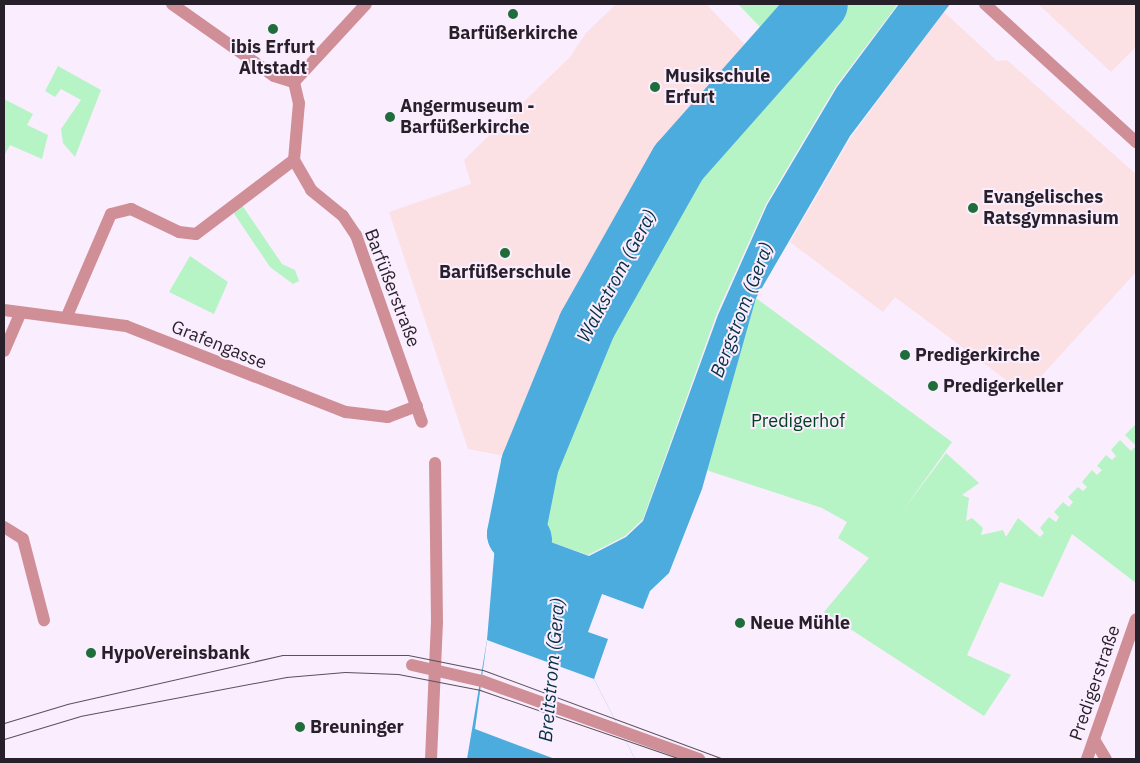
<!DOCTYPE html>
<meta charset="utf-8">
<style>
body{margin:0}
#map{position:relative;width:1140px;height:763px;overflow:hidden;background:#faedfe;font-family:"IBM Plex Sans",sans-serif}
div>[style]{position:absolute}
.education>*{inset:0;background:#fbe0e4}
.green>*{inset:0;background:#b6f4c5}
.water>*{inset:0;background:#4cacde}
.pier>*{inset:0;background:#faedfe}
.river>*{height:58px;margin:-29px;padding:0 29px;transform-origin:29px;border-radius:29px;background:#4cacde}
.minor>*{height:12px;margin:-6px;padding:0 6px;transform-origin:6px;border-radius:6px;background:#d08f97}
.tram>*{height:1px;margin:-0.5px;padding:0 0.5px;transform-origin:0.5px;border-radius:0.5px;background:#5a515d}
.dots>*{width:14px;height:14px;translate:-50% -50%;box-sizing:border-box;border:2px solid #faedfe;border-radius:50%}
span{translate:-50% -50%;white-space:nowrap;text-align:center;line-height:1.15;-webkit-text-stroke:4px #faedfe;paint-order:stroke}
.poi-label{font-size:18px;color:#271f29;font-weight:700}
.left{translate:0 -50%;text-align:left}
.street-label{font-size:18px;color:#271f29}
.park-label{font-size:18px;color:#00421d}
.water-label{font-size:19px;color:#053145;font-style:italic}
.frame{position:absolute;inset:0;border:5px solid #271f29;pointer-events:none}
</style>
<div id="map">
<div class="education">
<i style="clip-path:polygon(616px 4px,706px 4px,754px 54px,702px 104px,642px 188px,587px 294px,516px 458px,468px 449px,389px 212px,471px 184px,464px 160px,570px 57px,586px 33px)"></i>
<i style="clip-path:polygon(1038px 4px,1136px 4px,1136px 47px,1111px 72px)"></i>
<i style="clip-path:polygon(944px 12px,997px 61px,1007px 60px,1136px 174px,1136px 272px,1025px 394px,895px 297px,883px 312px,790px 242px,851px 137px)"></i>
</div>
<div class="green">
<i style="clip-path:polygon(738px 4px,794px 4px,767px 34px)"></i>
<i style="clip-path:polygon(834px 4px,898px 4px,836px 86px,766px 204px,717px 313px,643px 519px,625px 536px,588px 555px,548px 541px,537px 516px,562px 427px,601px 333px,689px 179px,798px 42px)"></i>
<i style="clip-path:polygon(58px 66px,101px 90px,75px 157px,63px 143px,61px 129px,81px 100px,61px 89px,55px 97px,45px 91px)"></i>
<i style="clip-path:polygon(4px 99px,33px 114px,27px 125px,48px 135px,42px 159px,10px 145px,4px 156px)"></i>
<i style="clip-path:polygon(242px 205px,282px 264px,295px 270px,299px 281px,293px 284px,270px 267px,233px 212px)"></i>
<i style="clip-path:polygon(190px 256px,228px 282px,214px 314px,169px 292px)"></i>
<i style="clip-path:polygon(756px 298px,952px 442px,902px 512px,946px 453px,979px 483px,962px 495px,969px 498px,966px 521px,972px 518px,983px 528px,981px 535px,1003px 530px,1006px 537px,1018px 518px,1040px 537px,1044px 533px,1040px 528px,1049px 517px,1056px 522px,1059px 517px,1054px 512px,1063px 502px,1069px 507px,1073px 502px,1068px 497px,1078px 487px,1083px 491px,1087px 487px,1082px 482px,1092px 470px,1097px 475px,1102px 470px,1097px 466px,1106px 455px,1112px 460px,1116px 456px,1111px 450px,1120px 440px,1131px 451px,1136px 446px,1125px 435px,1136px 424px,1136px 583px,1072px 534px,1043px 597px,1000px 582px,967px 655px,1011px 675px,984px 716px,824px 612px,869px 558px,838px 538px,847px 522px,822px 508px,706px 470px)"></i>
</div>
<div class="water">
<i style="clip-path:polygon(899px 4px,950px 4px,850px 136px,756px 298px,702px 489px,669px 573px,650px 591px,643px 609px,602px 594px,588px 632px,608px 639px,594px 679px,635px 759px,467px 759px,487px 640px,497px 521px,516px 458px,549px 468px,536px 517px,548px 541px,589px 556px,626px 537px,643px 521px,718px 315px,767px 205px,837px 87px)"></i>
</div>
<div class="pier">
<i style="clip-path:polygon(487px 640px,594px 679px,635px 759px,555px 759px,475px 729px)"></i>
</div>
<div class="river">
<i style="left:523px;top:540px;width:9px;rotate:-139deg"></i>
<i style="left:516px;top:534px;width:71px;rotate:-78.7deg"></i>
<i style="left:530px;top:464px;width:150px;rotate:-67.7deg"></i>
<i style="left:587px;top:325px;width:187px;rotate:-60.6deg"></i>
<i style="left:679px;top:162px;width:211px;rotate:-48.5deg"></i>
</div>
<div class="minor">
<i style="left:172px;top:4px;width:125px;rotate:35.2deg"></i>
<i style="left:274px;top:76px;width:21px;rotate:17deg"></i>
<i style="left:985px;top:4px;width:205px;rotate:42.4deg"></i>
<i style="left:294px;top:82px;width:22px;rotate:77deg"></i>
<i style="left:299px;top:103px;width:57px;rotate:95deg"></i>
<i style="left:294px;top:160px;width:34px;rotate:60deg"></i>
<i style="left:311px;top:190px;width:41px;rotate:39.1deg"></i>
<i style="left:343px;top:216px;width:23px;rotate:56deg"></i>
<i style="left:356px;top:235px;width:198px;rotate:70.6deg"></i>
<i style="left:294px;top:82px;width:106px;rotate:-47.3deg"></i>
<i style="left:4px;top:310px;width:123px;rotate:7.5deg"></i>
<i style="left:126px;top:326px;width:236px;rotate:21.4deg"></i>
<i style="left:346px;top:412px;width:42px;rotate:6.8deg"></i>
<i style="left:388px;top:417px;width:31px;rotate:-21deg"></i>
<i style="left:67px;top:316px;width:111px;rotate:-66.7deg"></i>
<i style="left:111px;top:214px;width:21px;rotate:-14deg"></i>
<i style="left:131px;top:209px;width:53px;rotate:25.6deg"></i>
<i style="left:179px;top:232px;width:17px;rotate:7deg"></i>
<i style="left:196px;top:234px;width:123px;rotate:-37.1deg"></i>
<i style="left:4px;top:351px;width:40px;rotate:-66.6deg"></i>
<i style="left:4px;top:527px;width:22px;rotate:32deg"></i>
<i style="left:23px;top:539px;width:84px;rotate:75.5deg"></i>
<i style="left:412px;top:665px;width:72px;rotate:12.9deg"></i>
<i style="left:482px;top:681px;width:231px;rotate:19.8deg"></i>
<i style="left:1095px;top:741px;width:21px;rotate:59deg"></i>
<i style="left:431px;top:759px;width:136px;rotate:-87.5deg"></i>
<i style="left:437px;top:623px;width:160px;rotate:-90.7deg"></i>
<i style="left:1087px;top:759px;width:148px;rotate:-70.7deg"></i>
</div>
<div class="tram">
<i style="left:4px;top:723px;width:66px;rotate:-16.8deg"></i>
<i style="left:67px;top:704px;width:221px;rotate:-12.8deg"></i>
<i style="left:282px;top:655px;width:126px"></i>
<i style="left:408px;top:655px;width:76px;rotate:11.3deg"></i>
<i style="left:483px;top:670px;width:257px;rotate:20.3deg"></i>
<i style="left:4px;top:739px;width:79px;rotate:-16.8deg"></i>
<i style="left:80px;top:716px;width:210px;rotate:-10.7deg"></i>
<i style="left:286px;top:677px;width:59px;rotate:-4.8deg"></i>
<i style="left:345px;top:672px;width:53px;rotate:2.2deg"></i>
<i style="left:398px;top:674px;width:84px;rotate:11deg"></i>
<i style="left:480px;top:690px;width:212px;rotate:19deg"></i>
</div>
<div class="dots">
<i style="left:513px;top:14px;background:#206d3c"></i>
<i style="left:273px;top:29px;background:#206d3c"></i>
<i style="left:655px;top:87px;background:#206d3c"></i>
<i style="left:390px;top:117px;background:#206d3c"></i>
<i style="left:973px;top:208px;background:#206d3c"></i>
<i style="left:505px;top:253px;background:#206d3c"></i>
<i style="left:905px;top:355px;background:#206d3c"></i>
<i style="left:933px;top:386px;background:#206d3c"></i>
<i style="left:740px;top:623px;background:#206d3c"></i>
<i style="left:91px;top:653px;background:#206d3c"></i>
<i style="left:300px;top:727px;background:#206d3c"></i>
</div>
<div class="poi-label">
<span style="left:513px;top:33px">Barfüßerkirche</span>
<span style="left:273px;top:58px">ibis Erfurt<br>Altstadt</span>
<span class="left" style="left:665px;top:87px">Musikschule<br>Erfurt</span>
<span class="left" style="left:400px;top:117px">Angermuseum -<br>Barfüßerkirche</span>
<span class="left" style="left:983px;top:208px">Evangelisches<br>Ratsgymnasium</span>
<span style="left:505px;top:272px">Barfüßerschule</span>
<span class="left" style="left:915px;top:355px">Predigerkirche</span>
<span class="left" style="left:943px;top:386px">Predigerkeller</span>
<span class="left" style="left:750px;top:623px">Neue Mühle</span>
<span class="left" style="left:101px;top:653px">HypoVereinsbank</span>
<span class="left" style="left:310px;top:727px">Breuninger</span>
</div>
<div class="street-label">
<span style="left:392px;top:288px;rotate:69deg">Barfüßerstraße</span>
<span style="left:219px;top:345px;rotate:22deg">Grafengasse</span>
<span style="left:1095px;top:683px;rotate:-71deg">Predigerstraße</span>
</div>
<div class="park-label">
<span style="left:798px;top:421px">Predigerhof</span>
</div>
<div class="water-label">
<span style="left:617px;top:276px;rotate:-62deg">Walkstrom (Gera)</span>
<span style="left:742px;top:310px;rotate:-69deg">Bergstrom (Gera)</span>
<span style="left:552px;top:670px;rotate:-85deg">Breitstrom (Gera)</span>
</div>
<div class="frame"></div>
</div>
